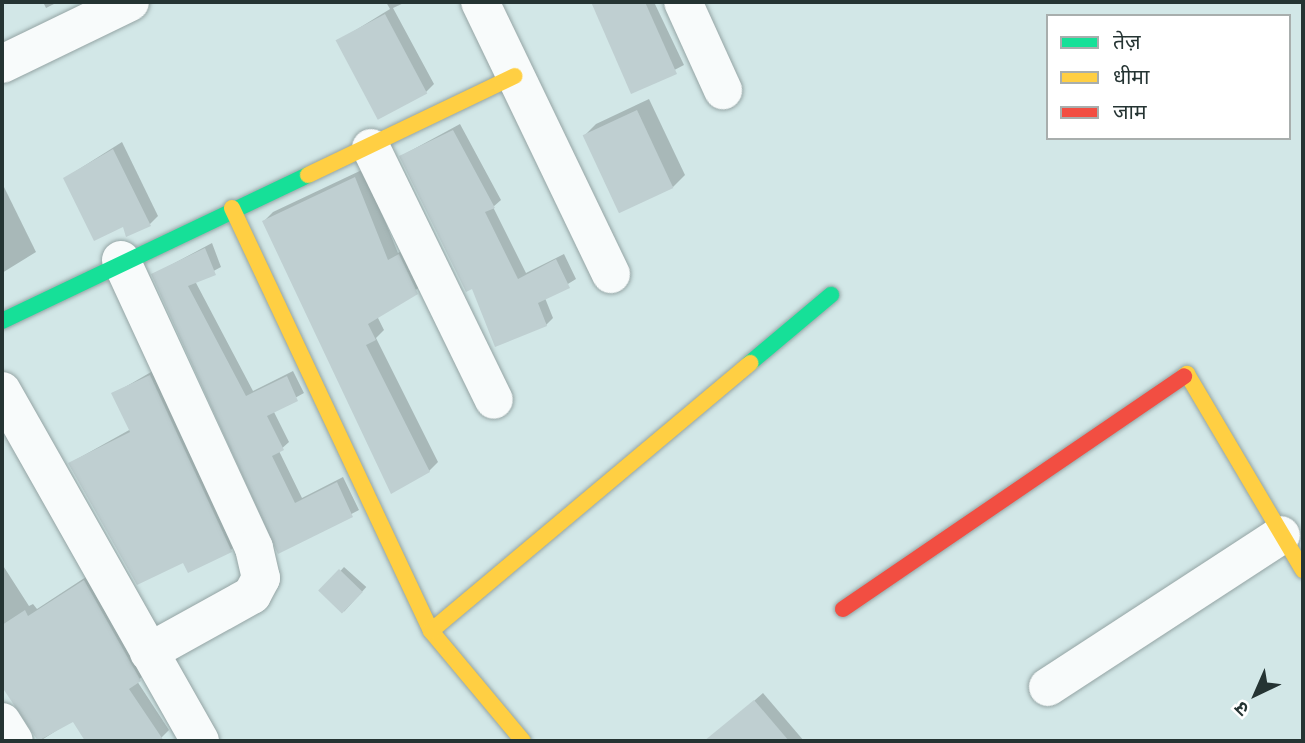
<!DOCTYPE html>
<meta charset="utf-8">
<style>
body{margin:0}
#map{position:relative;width:1305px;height:743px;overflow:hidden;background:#d2e7e7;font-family:"PT Sans","Noto Sans Devanagari",sans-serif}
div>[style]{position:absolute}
.shadow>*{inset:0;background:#0003;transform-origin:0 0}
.building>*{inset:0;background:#bfcfd1;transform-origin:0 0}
.roads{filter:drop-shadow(0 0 2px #94a4a4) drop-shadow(0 0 2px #94a4a4)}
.street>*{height:38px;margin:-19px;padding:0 19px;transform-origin:19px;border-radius:19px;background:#f8fbfb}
.fast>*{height:16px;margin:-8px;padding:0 8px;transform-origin:8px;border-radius:8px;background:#16e098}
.slow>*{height:16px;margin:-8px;padding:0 8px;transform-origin:8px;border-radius:8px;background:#ffcf43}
.jam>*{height:16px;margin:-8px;padding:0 8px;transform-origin:8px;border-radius:8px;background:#f24e42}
span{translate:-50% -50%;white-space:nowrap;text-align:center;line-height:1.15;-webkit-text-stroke:5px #fff;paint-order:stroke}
.frame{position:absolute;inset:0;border:4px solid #253433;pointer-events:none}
.legend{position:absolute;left:1046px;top:14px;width:245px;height:126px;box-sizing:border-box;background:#fff;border:2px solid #a8aead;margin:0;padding:9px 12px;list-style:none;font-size:21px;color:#253433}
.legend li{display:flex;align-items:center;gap:14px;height:35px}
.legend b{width:35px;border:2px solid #a8aead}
.north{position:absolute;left:1221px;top:659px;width:70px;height:70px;-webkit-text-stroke:5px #fff;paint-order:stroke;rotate:224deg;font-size:19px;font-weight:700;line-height:28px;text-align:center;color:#253433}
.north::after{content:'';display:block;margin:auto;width:24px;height:32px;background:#253433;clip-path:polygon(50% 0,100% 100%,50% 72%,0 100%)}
</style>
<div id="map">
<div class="shadow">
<i style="clip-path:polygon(43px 2px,58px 2px,46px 8px)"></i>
<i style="clip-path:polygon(386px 2px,406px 2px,393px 8px,434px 84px,426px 92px,338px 41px,390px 9px)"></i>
<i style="clip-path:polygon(593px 2px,654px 2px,684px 65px,632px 92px)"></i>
<i style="clip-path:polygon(649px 99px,685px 175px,673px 187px,584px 136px,596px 124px)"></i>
<i style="clip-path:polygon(460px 124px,501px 200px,493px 207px,526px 273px,564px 254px,576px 279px,545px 298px,553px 318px,546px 325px,473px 287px,401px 156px)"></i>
<i style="clip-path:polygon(122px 142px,158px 216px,150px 224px,123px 225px,65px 178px)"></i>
<i style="clip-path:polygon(364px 169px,398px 253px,408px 247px,426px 283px,377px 316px,384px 330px,376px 338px,438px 462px,429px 471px,264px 221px,273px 212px)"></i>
<i style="clip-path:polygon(3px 185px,36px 252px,2px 273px,2px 186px)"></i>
<i style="clip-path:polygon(212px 243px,221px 267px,195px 281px,253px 391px,293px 371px,304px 393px,273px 410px,289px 442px,279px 451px,302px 498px,343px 477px,359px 510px,279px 552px,154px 274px)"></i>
<i style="clip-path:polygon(158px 368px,239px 542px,231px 550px,184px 561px,70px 463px,131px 429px,113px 394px)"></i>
<i style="clip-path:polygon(2px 564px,29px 606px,33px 604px,37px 609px,92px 573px,148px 672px,137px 681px,169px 730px,161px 738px,87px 741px,73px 720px,40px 741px,2px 682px)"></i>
<i style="left:344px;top:567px;width:30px;height:33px;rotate:42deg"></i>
<i style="clip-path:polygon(763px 693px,804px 741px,731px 741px,721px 730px)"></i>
</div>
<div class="building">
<i style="clip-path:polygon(591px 2px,645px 2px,677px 74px,631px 94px)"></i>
<i style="left:385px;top:14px;width:90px;height:56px;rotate:62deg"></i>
<i style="left:637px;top:110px;width:86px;height:60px;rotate:65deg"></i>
<i style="clip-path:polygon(453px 130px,495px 208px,485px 212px,518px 279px,556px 259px,570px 288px,538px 303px,547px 326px,495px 347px,472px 289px,466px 292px,399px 156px)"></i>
<i style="clip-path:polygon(113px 149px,151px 226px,126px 237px,123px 227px,94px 241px,63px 178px)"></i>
<i style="clip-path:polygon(355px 177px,388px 260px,399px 254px,418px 294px,368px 324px,376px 340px,366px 345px,430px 472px,391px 494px,262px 221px)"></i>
<i style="clip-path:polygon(205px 248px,216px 275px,188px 286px,246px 396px,287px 376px,298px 401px,267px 416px,284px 450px,272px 456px,295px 503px,337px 482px,353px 517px,278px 554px,151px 274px)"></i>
<i style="clip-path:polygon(150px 375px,232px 552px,188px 573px,183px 563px,137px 585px,68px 463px,130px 432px,111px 393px)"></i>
<i style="left:339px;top:569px;width:33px;height:30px;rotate:44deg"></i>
<i style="clip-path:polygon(84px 580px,141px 681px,129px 689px,164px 741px,85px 741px,73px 722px,38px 741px,2px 687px,2px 625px,25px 610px,28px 616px)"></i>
<i style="clip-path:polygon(754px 700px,789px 741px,704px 741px)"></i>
</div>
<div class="roads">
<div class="street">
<i style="left:480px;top:2px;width:302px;rotate:64.3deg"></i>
<i style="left:683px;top:2px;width:97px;rotate:65.6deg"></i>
<i style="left:2px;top:64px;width:142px;rotate:-25.8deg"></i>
<i style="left:371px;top:148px;width:280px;rotate:64deg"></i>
<i style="left:121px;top:260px;width:317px;rotate:65.2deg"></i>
<i style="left:254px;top:548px;width:31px;rotate:77deg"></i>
<i style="left:261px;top:578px;width:19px;rotate:118deg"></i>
<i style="left:252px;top:595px;width:118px;rotate:151deg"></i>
<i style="left:2px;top:391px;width:402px;rotate:60.5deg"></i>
<i style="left:1048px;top:687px;width:278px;rotate:-33.1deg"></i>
<i style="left:2px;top:722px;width:22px;rotate:58deg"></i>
</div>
<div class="fast">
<i style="left:2px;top:321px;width:339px;rotate:-25.5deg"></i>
<i style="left:750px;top:363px;width:106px;rotate:-40deg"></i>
</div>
<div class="slow">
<i style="left:308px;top:175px;width:229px;rotate:-25.6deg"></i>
<i style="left:232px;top:208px;width:467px;rotate:64.8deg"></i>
<i style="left:431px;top:631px;width:143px;rotate:50.1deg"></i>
<i style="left:1184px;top:376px;width:4px;rotate:-34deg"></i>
<i style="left:1187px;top:374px;width:228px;rotate:59.4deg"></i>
<i style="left:431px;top:631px;width:417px;rotate:-40deg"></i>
</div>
<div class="jam">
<i style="left:843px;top:609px;width:413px;rotate:-34.3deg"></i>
</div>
</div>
<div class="frame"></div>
<ul class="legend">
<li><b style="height:9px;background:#16e098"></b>तेज़</li>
<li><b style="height:9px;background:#ffcf43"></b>धीमा</li>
<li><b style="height:9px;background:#f24e42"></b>जाम</li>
</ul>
<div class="north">उ</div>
</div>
